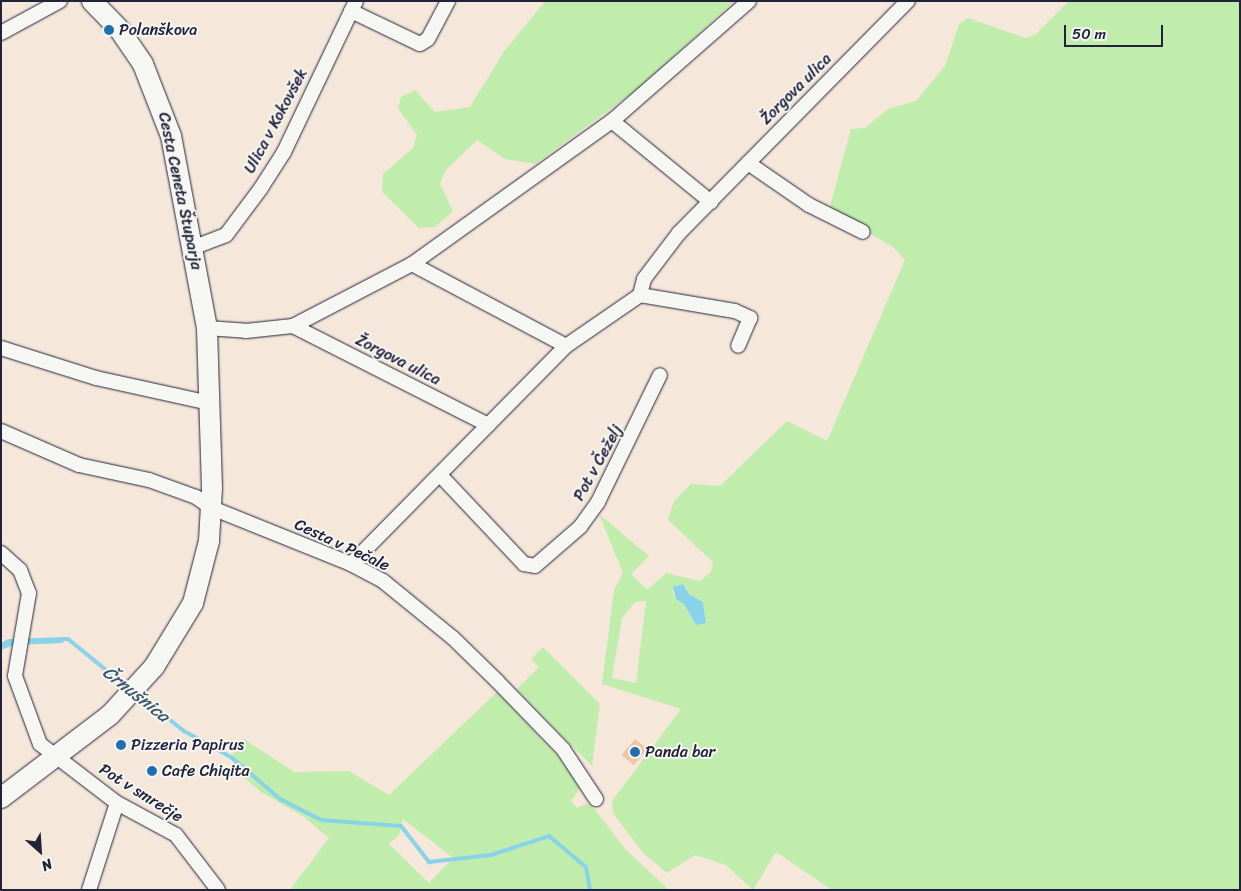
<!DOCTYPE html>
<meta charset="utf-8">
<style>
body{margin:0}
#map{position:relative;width:1241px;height:891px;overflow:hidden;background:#f5e7da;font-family:Sriracha,sans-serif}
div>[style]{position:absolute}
.green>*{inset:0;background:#c0edab}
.water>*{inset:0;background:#88d3e9}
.stream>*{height:4px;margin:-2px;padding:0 2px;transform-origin:2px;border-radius:2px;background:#88d3e9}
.building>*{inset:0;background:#f3c4a3;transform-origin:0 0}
.roads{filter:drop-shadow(0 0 1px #22223b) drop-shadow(0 0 1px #22223b)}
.street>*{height:14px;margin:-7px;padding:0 7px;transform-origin:7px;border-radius:7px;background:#f6f6f2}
.secondary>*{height:20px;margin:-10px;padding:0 10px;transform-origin:10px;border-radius:10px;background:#f6f6f2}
.dots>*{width:14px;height:14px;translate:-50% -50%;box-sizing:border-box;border:2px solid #f6f6f2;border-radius:50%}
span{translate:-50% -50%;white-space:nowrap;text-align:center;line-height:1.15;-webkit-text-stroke:4px #f6f6f2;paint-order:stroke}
.poi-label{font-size:16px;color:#22223b}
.left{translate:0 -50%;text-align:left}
.street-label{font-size:16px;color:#22223b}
.water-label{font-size:18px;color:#41576f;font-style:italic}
.frame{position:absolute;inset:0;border:2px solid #22223b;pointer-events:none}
.north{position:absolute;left:15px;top:826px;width:50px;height:50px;-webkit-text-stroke:4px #f6f6f2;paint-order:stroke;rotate:154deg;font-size:14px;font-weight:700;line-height:20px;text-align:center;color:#22223b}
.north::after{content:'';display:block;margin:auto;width:18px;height:22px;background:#22223b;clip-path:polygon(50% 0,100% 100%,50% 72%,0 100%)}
.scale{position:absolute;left:1064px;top:25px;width:99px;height:22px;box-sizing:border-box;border:2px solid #22223b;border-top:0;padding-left:6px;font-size:15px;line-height:18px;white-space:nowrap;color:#22223b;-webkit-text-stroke:4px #f6f6f2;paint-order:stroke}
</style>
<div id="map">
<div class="green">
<i style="clip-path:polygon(545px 1px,734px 1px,635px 91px,535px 164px,505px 159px,477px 140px,445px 171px,440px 184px,453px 211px,435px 227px,419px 228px,382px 192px,383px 174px,413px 148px,417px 135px,398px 108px,401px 97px,415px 90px,435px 112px,470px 107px,503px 53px)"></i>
<i style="clip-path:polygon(evenodd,1069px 1px,1240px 1px,1240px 890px,832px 890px,776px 852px,753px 890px,726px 865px,695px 855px,667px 873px,643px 853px,613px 813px,612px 801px,681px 709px,602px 684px,614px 590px,623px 573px,599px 514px,649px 556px,631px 574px,647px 590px,666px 573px,700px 581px,711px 572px,713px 562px,668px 520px,674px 501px,691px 484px,720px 486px,787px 421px,827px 441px,905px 260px,893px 247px,829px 210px,851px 129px,865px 128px,888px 109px,916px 101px,945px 66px,959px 24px,968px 18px,1025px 38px,1035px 35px,1069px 1px,685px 586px,689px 594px,703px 602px,706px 620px,696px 625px,684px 604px,676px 599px,672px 591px,685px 586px,1069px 1px,646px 601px,636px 683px,612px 678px,622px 618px,635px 602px,646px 601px)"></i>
<i style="clip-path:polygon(543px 647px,600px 704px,592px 766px,517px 689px,539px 667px,531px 659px)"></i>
<i style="clip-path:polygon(evenodd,497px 692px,562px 761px,580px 788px,571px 801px,577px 808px,586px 804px,593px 807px,626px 850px,669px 890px,290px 890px,329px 838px,304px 817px,261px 792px,234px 769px,233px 754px,244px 739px,294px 772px,349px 771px,389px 795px,497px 692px,403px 819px,453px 858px,429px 883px,389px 844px,399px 835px,403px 819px)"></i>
</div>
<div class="water">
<i style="clip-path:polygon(683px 584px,689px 594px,703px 602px,706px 623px,696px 625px,684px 604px,676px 599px,673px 587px)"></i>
<i style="clip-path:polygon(65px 637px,63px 643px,13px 645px,1px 650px,1px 643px,8px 639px)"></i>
</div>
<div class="stream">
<i style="left:60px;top:639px;width:8px"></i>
<i style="left:68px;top:639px;width:77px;rotate:39.2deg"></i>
<i style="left:138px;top:695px;width:58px;rotate:38deg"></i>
<i style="left:184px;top:731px;width:54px;rotate:29deg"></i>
<i style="left:231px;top:757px;width:65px;rotate:40.6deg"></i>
<i style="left:280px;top:799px;width:46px;rotate:27.1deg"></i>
<i style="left:321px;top:820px;width:80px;rotate:4.3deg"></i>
<i style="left:401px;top:826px;width:46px;rotate:52.1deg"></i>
<i style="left:429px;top:862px;width:62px;rotate:-6.4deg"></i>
<i style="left:491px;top:855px;width:61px;rotate:-18.1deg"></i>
<i style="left:549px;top:836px;width:48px;rotate:40deg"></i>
<i style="left:586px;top:867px;width:23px;rotate:80deg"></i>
</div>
<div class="building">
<i style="left:635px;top:739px;width:16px;height:21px;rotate:40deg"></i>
</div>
<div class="roads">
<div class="street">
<i style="left:351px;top:11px;width:76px;rotate:25.6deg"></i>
<i style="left:420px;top:44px;width:9px;rotate:-32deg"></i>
<i style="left:428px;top:39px;width:43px;rotate:-62.2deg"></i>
<i style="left:1px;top:33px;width:67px;rotate:-28.5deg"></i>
<i style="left:612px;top:121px;width:128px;rotate:39.3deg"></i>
<i style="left:748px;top:163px;width:74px;rotate:34.5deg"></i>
<i style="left:809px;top:205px;width:60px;rotate:26.6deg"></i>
<i style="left:192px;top:248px;width:36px;rotate:-21deg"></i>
<i style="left:226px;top:235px;width:59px;rotate:-53.3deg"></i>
<i style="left:261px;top:188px;width:43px;rotate:-57.4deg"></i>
<i style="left:284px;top:152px;width:167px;rotate:-64.5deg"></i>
<i style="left:412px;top:264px;width:174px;rotate:28deg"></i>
<i style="left:640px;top:295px;width:96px;rotate:9.6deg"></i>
<i style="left:735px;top:311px;width:17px;rotate:25deg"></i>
<i style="left:750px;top:318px;width:30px;rotate:113deg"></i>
<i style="left:293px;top:326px;width:219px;rotate:26.9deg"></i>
<i style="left:207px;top:328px;width:39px;rotate:4deg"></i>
<i style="left:246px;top:331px;width:47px;rotate:-6.1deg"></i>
<i style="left:293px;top:326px;width:134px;rotate:-27.5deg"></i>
<i style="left:412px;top:264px;width:246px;rotate:-35.6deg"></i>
<i style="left:612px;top:121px;width:182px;rotate:-41.2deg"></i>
<i style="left:1px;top:348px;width:100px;rotate:17.5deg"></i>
<i style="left:96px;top:378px;width:117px;rotate:12.4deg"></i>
<i style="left:1px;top:431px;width:85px;rotate:23.6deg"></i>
<i style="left:79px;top:465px;width:72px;rotate:12.1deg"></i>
<i style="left:149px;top:480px;width:50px;rotate:19.9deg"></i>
<i style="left:196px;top:497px;width:19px;rotate:35deg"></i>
<i style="left:212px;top:508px;width:150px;rotate:21.9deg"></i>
<i style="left:351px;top:564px;width:36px;rotate:28deg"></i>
<i style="left:383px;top:581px;width:90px;rotate:39.2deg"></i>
<i style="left:453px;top:638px;width:62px;rotate:44.3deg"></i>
<i style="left:497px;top:681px;width:95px;rotate:45.9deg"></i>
<i style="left:563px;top:749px;width:60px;rotate:56.6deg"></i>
<i style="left:441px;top:476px;width:121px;rotate:46.7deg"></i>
<i style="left:524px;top:564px;width:11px;rotate:10deg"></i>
<i style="left:535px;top:566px;width:60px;rotate:-40.9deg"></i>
<i style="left:580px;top:527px;width:31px;rotate:-54deg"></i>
<i style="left:598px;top:502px;width:141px;rotate:-64deg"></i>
<i style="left:1px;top:553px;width:25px;rotate:42deg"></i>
<i style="left:20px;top:570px;width:25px;rotate:69deg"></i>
<i style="left:29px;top:593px;width:84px;rotate:99.6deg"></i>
<i style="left:15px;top:676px;width:72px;rotate:69.8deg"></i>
<i style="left:40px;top:744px;width:97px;rotate:37.5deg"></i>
<i style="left:117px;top:803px;width:67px;rotate:28.5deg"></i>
<i style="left:176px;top:835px;width:69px;rotate:52.6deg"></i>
<i style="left:351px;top:564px;width:306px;rotate:-45.4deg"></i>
<i style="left:566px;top:346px;width:90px;rotate:-34.6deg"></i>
<i style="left:640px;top:295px;width:16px;rotate:-76deg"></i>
<i style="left:644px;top:279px;width:58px;rotate:-52.7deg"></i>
<i style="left:679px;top:233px;width:326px;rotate:-45.4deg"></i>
<i style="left:89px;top:890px;width:91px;rotate:-72.2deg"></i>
</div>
<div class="secondary">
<i style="left:1px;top:798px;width:137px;rotate:-37.3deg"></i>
<i style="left:110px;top:715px;width:65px;rotate:-47.5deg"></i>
<i style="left:154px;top:667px;width:75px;rotate:-58.6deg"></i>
<i style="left:193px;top:603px;width:64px;rotate:-75.5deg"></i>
<i style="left:209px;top:541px;width:53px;rotate:-86.8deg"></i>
<i style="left:212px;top:488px;width:160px;rotate:-91.8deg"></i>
<i style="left:207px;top:328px;width:195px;rotate:-100.6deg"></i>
<i style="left:171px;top:136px;width:77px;rotate:-111.3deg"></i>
<i style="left:143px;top:64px;width:42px;rotate:-124.4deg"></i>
<i style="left:119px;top:29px;width:39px;rotate:-134deg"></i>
</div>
</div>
<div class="dots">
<i style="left:109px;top:30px;background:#1f6fb2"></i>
<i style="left:121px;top:745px;background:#1f6fb2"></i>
<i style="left:635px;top:752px;background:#1f6fb2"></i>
<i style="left:152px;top:771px;background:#1f6fb2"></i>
</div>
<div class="poi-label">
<span class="left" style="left:119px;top:30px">Polanškova</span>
<span class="left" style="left:131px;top:745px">Pizzeria Papirus</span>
<span class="left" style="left:645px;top:752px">Panda bar</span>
<span class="left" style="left:162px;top:771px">Cafe Chiqita</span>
</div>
<div class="street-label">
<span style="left:796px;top:89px;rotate:-45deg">Žorgova ulica</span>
<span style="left:276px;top:121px;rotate:-62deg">Ulica v Kokovšek</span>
<span style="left:180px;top:191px;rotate:78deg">Cesta Ceneta Štuparja</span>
<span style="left:398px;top:360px;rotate:27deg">Žorgova ulica</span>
<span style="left:598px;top:463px;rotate:-61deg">Pot v Čeželj</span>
<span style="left:342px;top:545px;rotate:25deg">Cesta v Pečale</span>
<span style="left:141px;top:793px;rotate:32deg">Pot v smrečje</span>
</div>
<div class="water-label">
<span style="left:136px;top:694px;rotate:38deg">Črnušnica</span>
</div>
<div class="frame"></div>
<div class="north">N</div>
<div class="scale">50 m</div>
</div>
